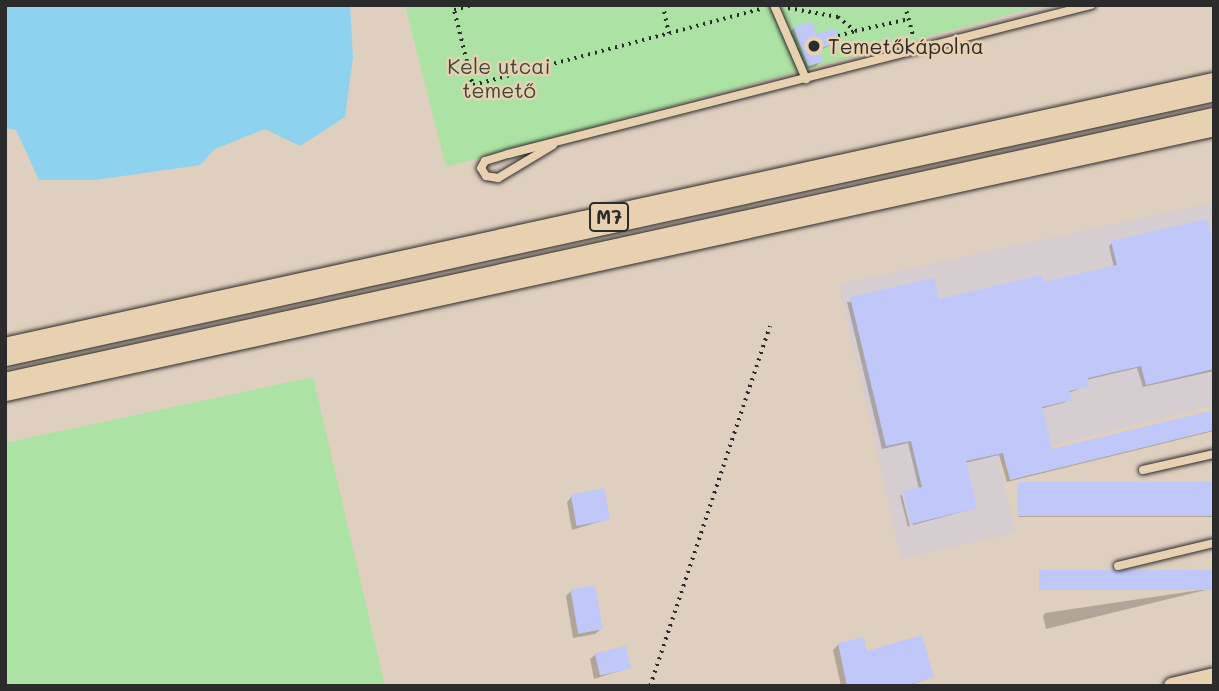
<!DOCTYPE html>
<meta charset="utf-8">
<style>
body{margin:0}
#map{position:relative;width:1219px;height:691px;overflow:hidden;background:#dfcfbf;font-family:Mali,sans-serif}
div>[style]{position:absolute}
.built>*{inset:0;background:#d6cdd0}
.green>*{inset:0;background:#ade2a5}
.water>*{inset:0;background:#8dd2ef}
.shadow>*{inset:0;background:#0003;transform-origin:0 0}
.building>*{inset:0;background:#c0c8f9;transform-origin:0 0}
.path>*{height:3.5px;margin-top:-1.75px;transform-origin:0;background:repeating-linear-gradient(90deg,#2b2b2b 0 2px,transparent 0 7px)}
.roads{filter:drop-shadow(0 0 2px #2b2b2b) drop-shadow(0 0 2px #2b2b2b)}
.service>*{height:8px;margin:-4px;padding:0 4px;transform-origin:4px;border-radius:4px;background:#e7d1b0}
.minor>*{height:16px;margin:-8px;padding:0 8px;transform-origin:8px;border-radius:8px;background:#e7d1b0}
.motorway>*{height:28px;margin:-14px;padding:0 14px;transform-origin:14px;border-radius:14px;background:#e7d1b0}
.dots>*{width:19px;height:19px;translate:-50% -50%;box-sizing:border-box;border:4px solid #e7d1b0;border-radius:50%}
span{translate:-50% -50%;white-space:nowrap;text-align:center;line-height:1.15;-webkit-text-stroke:5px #e7d1b0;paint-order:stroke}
.shield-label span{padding:2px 5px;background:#e7d1b0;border:2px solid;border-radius:5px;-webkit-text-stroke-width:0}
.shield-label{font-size:19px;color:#2b2b2b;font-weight:700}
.poi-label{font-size:21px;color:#2b2b2b}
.left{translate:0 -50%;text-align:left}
.park-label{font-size:21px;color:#3e463d}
.frame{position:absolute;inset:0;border:7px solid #2b2b2b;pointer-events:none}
</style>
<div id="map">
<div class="built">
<i style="clip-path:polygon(1214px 202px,1214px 405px,998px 459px,1016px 532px,901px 559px,839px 284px)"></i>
</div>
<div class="green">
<i style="clip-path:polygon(405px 5px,1028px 5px,1029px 9px,446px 167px)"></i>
<i style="clip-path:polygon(313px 377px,385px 686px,5px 686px,5px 443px)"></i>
</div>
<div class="water">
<i style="clip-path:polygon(5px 5px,350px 5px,353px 57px,345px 117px,300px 146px,265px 129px,215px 149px,200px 165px,95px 180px,39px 180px,16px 130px,5px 128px)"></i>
</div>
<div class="shadow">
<i style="clip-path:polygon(794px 28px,815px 36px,838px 42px,818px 51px,821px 62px,815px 67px,802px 70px,789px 33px)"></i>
<i style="clip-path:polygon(1112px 243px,1214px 254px,1214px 371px,1143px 387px,1137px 368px,1086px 380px,1087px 386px,1068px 393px,1066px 402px,1040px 409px,1051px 452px,1214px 412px,1214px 431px,1007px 482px,999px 455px,965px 463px,976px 508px,913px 525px,905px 493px,919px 489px,908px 443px,882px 449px,847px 302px,938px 301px,1042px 284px,1114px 268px,1109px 246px)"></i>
<i style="left:1214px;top:484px;width:33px;height:195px;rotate:90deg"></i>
<i style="left:902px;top:495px;width:32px;height:2px;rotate:76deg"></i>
<i style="clip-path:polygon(572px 496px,608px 519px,572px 530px,567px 502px)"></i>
<i style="clip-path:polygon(1214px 588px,1046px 629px,1043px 616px,1045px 613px)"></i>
<i style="clip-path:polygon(571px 591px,601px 629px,595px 634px,573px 638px,566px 596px)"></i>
<i style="clip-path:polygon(838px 645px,866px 653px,932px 677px,908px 686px,841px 686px,833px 650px)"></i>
<i style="clip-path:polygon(596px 654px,629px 668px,594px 679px,590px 659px)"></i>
</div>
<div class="building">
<i style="clip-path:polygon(812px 22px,816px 34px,836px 28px,839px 43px,820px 48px,823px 62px,808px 66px,793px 26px)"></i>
<i style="clip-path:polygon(1207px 219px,1214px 246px,1214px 369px,1146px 385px,1141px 366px,1088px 378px,1089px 387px,1069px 391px,1072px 400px,1042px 407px,1052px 449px,1214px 410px,1214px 430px,1010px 480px,1003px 453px,966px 461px,977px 508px,911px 524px,903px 491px,922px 487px,911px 441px,886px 446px,850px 297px,934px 278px,939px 299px,1042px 275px,1044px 282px,1117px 265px,1111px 241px)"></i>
<i style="left:1214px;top:482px;width:34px;height:196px;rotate:90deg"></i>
<i style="left:604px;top:488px;width:32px;height:34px;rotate:79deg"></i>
<i style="left:1214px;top:570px;width:20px;height:175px;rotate:90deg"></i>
<i style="left:595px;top:585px;width:45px;height:25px;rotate:80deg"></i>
<i style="clip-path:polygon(922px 635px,934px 677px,905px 686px,847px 686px,838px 643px,864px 637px,867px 651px)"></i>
<i style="left:626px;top:646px;width:23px;height:32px;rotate:77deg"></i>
</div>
<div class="path">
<i style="left:453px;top:5px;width:82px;rotate:76deg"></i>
<i style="left:473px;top:85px;width:297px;rotate:-14.8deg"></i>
<i style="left:663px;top:5px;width:29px;rotate:78deg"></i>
<i style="left:905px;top:5px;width:34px;rotate:75deg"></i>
<i style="left:788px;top:8px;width:51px;rotate:10.2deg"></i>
<i style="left:838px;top:17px;width:22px;rotate:39deg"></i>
<i style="left:855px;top:31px;width:55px;rotate:-12.5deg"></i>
<i style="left:454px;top:10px;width:18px;rotate:-16deg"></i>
<i style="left:838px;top:36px;width:18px;rotate:-16deg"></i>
<i style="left:650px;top:686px;width:379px;rotate:-71.6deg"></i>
</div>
<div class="roads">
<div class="service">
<i style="left:774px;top:5px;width:81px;rotate:66.6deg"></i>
<i style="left:553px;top:145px;width:64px;rotate:149deg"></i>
<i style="left:498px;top:178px;width:12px;rotate:-171deg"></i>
<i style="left:486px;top:176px;width:9px;rotate:-122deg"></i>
<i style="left:481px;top:168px;width:8px;rotate:-60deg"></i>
<i style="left:485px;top:161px;width:24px;rotate:-17deg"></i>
<i style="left:508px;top:154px;width:602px;rotate:-14.34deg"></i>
<i style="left:1143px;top:470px;width:73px;rotate:-12.7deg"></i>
<i style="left:1118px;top:566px;width:99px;rotate:-13.5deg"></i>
</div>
<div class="minor">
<i style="left:1172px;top:686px;width:43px;rotate:-13.4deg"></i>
</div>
<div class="motorway">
<i style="left:5px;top:352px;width:1238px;rotate:-12.36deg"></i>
<i style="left:5px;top:387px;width:1238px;rotate:-12.36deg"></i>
</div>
</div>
<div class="dots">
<i style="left:814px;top:46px;background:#2b2b2b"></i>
</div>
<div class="shield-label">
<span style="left:609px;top:217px">M7</span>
</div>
<div class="poi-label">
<span class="left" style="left:828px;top:46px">Temetőkápolna</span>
</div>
<div class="park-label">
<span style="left:499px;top:78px">Kele utcai<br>temető</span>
</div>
<div class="frame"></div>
</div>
